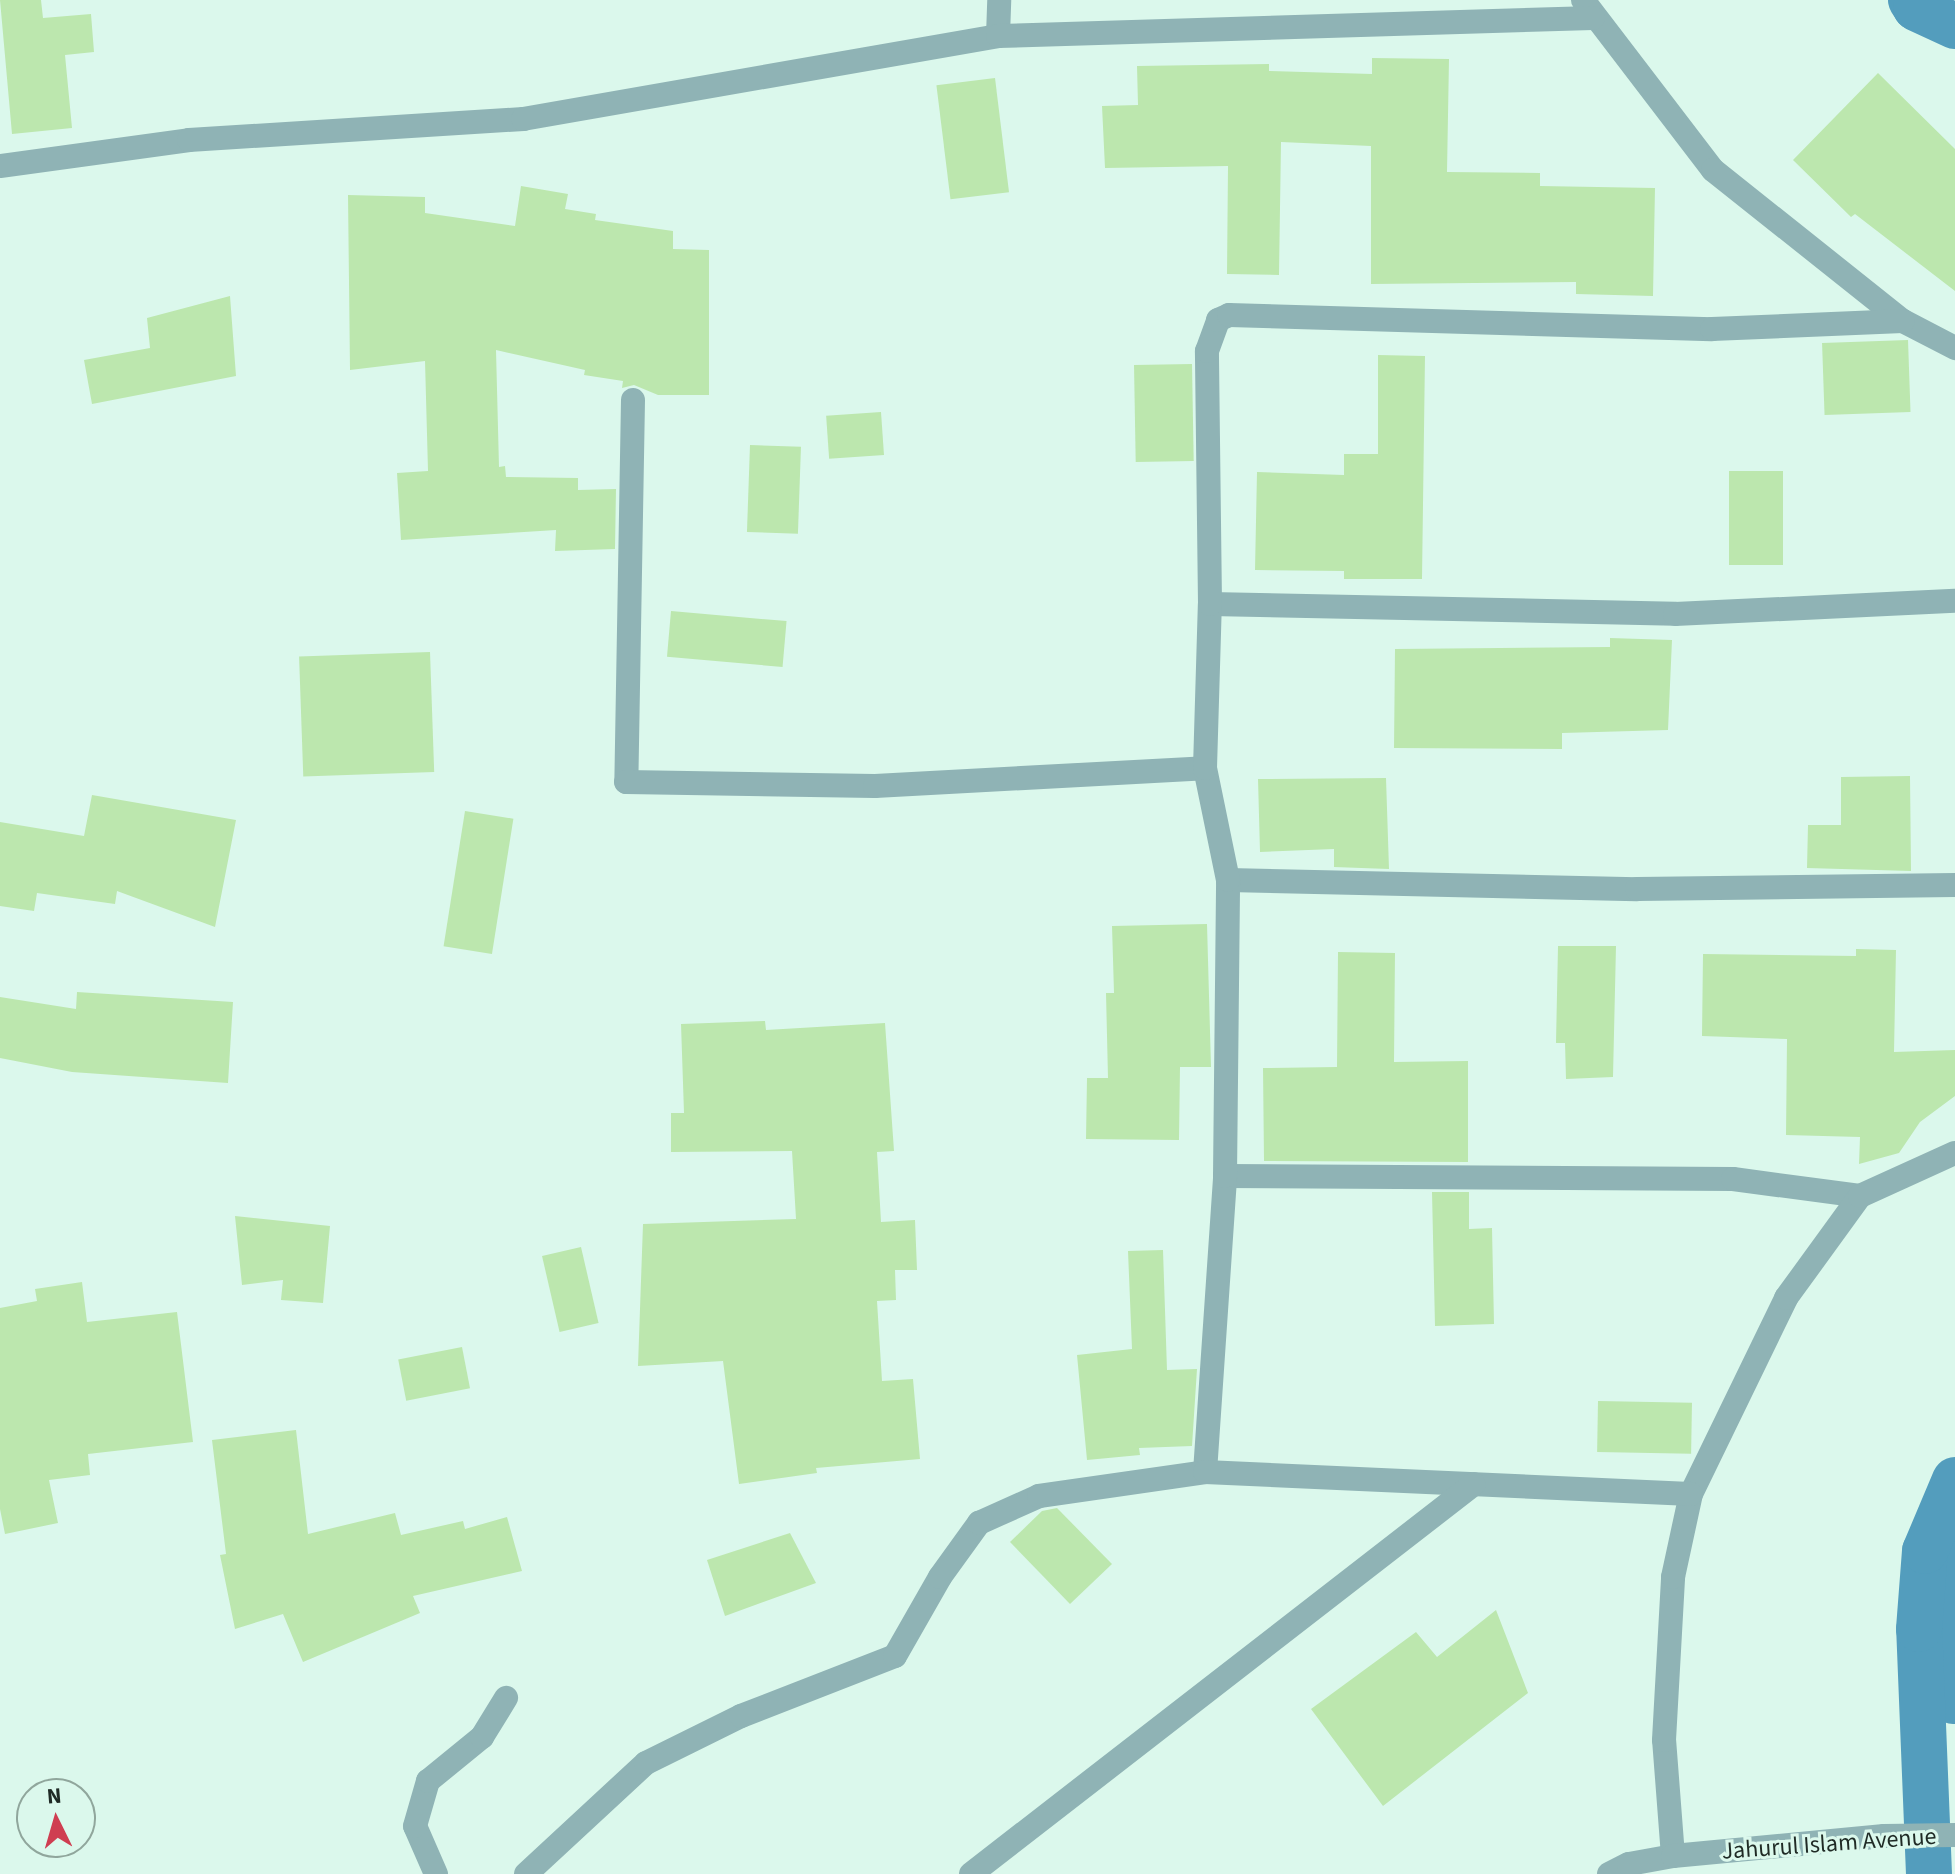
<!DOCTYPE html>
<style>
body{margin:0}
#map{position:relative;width:1955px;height:1874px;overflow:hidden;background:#dbf8ec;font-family:"Source Sans 3",sans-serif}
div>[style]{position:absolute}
.canal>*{height:46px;margin:-23px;padding:0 23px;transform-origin:23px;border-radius:23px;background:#539dbd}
.building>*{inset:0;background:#bce7ae;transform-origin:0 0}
.minor>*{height:24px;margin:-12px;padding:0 12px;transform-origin:12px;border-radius:12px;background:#8fb3b5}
.tertiary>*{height:24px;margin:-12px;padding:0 12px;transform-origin:12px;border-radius:12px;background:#8fb3b5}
span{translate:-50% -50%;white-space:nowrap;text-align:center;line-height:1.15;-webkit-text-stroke:6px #dbf8ec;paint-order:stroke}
.street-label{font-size:24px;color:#1f2a25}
.north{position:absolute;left:16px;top:1778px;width:80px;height:80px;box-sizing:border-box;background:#dbf8ec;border:2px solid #90a69c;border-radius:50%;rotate:355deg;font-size:22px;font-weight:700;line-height:32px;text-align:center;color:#1f2a25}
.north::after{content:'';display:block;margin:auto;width:28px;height:36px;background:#cf3e51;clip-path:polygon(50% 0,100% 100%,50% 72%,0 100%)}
</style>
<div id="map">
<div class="canal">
<i style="left:1911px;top:0;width:9px;rotate:58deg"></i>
<i style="left:1916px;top:8px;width:43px;rotate:24.8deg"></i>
<i style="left:1951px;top:1560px;width:141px;rotate:89.2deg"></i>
<i style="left:1929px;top:1874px;width:245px;rotate:-92.3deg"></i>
<i style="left:1919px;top:1629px;width:78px;rotate:-85.6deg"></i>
<i style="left:1925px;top:1551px;width:77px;rotate:-67.1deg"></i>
</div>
<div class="building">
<i style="clip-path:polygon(0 0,41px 0,43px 18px,91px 14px,94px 52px,65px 55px,72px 128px,12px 134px)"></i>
<i style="clip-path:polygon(1372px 58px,1449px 59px,1447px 172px,1540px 173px,1540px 186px,1655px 188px,1653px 296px,1576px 294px,1576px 282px,1371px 284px,1371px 146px,1281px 142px,1279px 275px,1227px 274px,1228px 166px,1105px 168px,1102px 106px,1138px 105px,1137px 66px,1269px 64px,1269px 71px,1372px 74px)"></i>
<i style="clip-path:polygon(1878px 73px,1955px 149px,1955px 291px,1855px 214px,1851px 217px,1793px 160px)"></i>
<i style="left:995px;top:78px;width:115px;height:59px;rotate:83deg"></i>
<i style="clip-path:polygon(521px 186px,568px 194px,565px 209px,596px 214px,595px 220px,673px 231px,673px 249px,709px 250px,709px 395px,658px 395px,634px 385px,622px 388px,623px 381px,584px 375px,585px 370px,496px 350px,499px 467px,505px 466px,506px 477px,578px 478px,578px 490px,616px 489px,615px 549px,555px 551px,556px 530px,401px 540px,397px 473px,428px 471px,425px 361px,350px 370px,348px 195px,425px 197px,425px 213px,515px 226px)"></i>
<i style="clip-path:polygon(230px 296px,236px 376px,92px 404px,84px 360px,150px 348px,147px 318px)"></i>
<i style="left:1908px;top:340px;width:72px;height:86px;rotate:88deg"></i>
<i style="clip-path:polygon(1378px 355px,1425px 356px,1422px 579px,1344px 579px,1344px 571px,1255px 570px,1257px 472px,1344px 475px,1344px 454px,1378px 454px)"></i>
<i style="left:1192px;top:364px;width:97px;height:58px;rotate:89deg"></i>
<i style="left:881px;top:412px;width:43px;height:55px;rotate:86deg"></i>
<i style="left:750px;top:445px;width:51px;height:87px;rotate:2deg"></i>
<i style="left:1729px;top:471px;width:54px;height:94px"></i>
<i style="left:671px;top:611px;width:116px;height:46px;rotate:5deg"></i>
<i style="clip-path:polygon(1610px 638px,1672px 640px,1668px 730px,1562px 733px,1562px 749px,1394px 748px,1395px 649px,1610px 647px)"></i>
<i style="left:430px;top:652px;width:120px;height:131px;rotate:88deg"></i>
<i style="clip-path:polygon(1910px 776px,1911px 871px,1807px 868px,1808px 825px,1841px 825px,1841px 777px)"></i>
<i style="clip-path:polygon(1386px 778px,1389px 869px,1334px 867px,1334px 849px,1260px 852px,1258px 779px)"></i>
<i style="clip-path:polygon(92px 795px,236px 820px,215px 927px,117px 891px,115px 904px,37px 893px,34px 911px,0 906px,0 822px,84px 836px)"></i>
<i style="left:465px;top:811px;width:49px;height:137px;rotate:9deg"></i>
<i style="clip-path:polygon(1207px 924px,1211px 1067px,1180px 1067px,1179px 1140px,1086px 1139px,1087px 1078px,1108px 1078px,1106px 993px,1114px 993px,1112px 926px)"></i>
<i style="clip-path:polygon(1558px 946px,1616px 946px,1613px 1077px,1566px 1079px,1565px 1043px,1556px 1043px)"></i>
<i style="clip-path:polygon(1856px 949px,1896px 950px,1894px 1052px,1955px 1050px,1955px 1096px,1920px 1122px,1899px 1153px,1859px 1164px,1860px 1137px,1786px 1135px,1787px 1039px,1702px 1036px,1703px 954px,1856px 956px)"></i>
<i style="clip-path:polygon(1338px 952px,1395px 953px,1394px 1062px,1468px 1061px,1468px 1162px,1264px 1161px,1263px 1068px,1337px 1067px)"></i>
<i style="clip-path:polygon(77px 992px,233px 1002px,228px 1083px,72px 1072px,0 1058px,0 997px,76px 1009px)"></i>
<i style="clip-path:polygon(765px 1021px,766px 1030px,885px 1023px,894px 1151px,877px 1152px,881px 1222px,915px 1220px,917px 1270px,895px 1270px,896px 1300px,877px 1301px,882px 1381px,913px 1379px,920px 1459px,816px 1468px,817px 1473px,739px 1484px,723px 1361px,638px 1366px,643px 1224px,796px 1219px,792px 1151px,671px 1152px,671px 1113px,684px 1113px,681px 1024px)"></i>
<i style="clip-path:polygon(1432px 1192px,1469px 1192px,1469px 1229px,1492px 1228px,1494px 1324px,1435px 1326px)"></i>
<i style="clip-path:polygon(235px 1216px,330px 1226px,323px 1303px,281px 1300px,283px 1280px,242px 1285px)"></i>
<i style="left:581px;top:1247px;width:78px;height:40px;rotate:77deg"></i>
<i style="clip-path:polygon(1163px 1250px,1167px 1370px,1197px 1369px,1192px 1446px,1139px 1448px,1140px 1455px,1087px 1460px,1077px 1355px,1132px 1349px,1128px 1251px)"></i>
<i style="clip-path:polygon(82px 1282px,87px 1322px,177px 1312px,193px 1442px,88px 1454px,90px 1475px,49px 1480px,58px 1523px,5px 1534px,0 1509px,0 1308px,37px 1301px,35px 1289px)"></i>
<i style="left:462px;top:1347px;width:42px;height:65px;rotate:79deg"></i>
<i style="left:1598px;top:1401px;width:94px;height:51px;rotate:1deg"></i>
<i style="clip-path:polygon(296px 1430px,308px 1534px,395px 1513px,401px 1535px,463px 1521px,465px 1529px,507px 1517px,522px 1571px,413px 1596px,420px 1613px,303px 1662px,283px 1614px,235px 1629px,220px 1555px,226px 1554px,212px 1440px)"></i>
<i style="clip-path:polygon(1057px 1508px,1112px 1564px,1070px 1604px,1010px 1542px,1042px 1511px)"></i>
<i style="clip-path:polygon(790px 1533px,816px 1583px,725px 1616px,707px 1560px)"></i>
<i style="clip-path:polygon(1496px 1610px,1528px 1693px,1383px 1806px,1311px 1709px,1416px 1632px,1437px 1657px)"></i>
</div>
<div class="minor">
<i style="left:1583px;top:0;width:214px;rotate:52.6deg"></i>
<i style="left:1713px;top:170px;width:243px;rotate:38.5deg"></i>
<i style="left:1903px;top:321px;width:59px;rotate:27.4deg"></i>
<i style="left:998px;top:36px;width:36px;rotate:-88deg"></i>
<i style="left:0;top:166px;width:191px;rotate:-7.8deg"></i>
<i style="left:189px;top:140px;width:335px;rotate:-3.6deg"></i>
<i style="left:523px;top:119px;width:482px;rotate:-9.9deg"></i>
<i style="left:998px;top:36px;width:595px;rotate:-1.73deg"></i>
<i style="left:633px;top:400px;width:382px;rotate:91deg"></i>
<i style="left:626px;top:782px;width:249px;rotate:0.9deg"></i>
<i style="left:875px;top:786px;width:330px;rotate:-3.1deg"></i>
<i style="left:1210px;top:604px;width:465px;rotate:1.2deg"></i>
<i style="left:1675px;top:614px;width:280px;rotate:-2.7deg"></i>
<i style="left:1228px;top:880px;width:409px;rotate:1.3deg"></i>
<i style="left:1637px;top:889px;width:318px;rotate:-0.7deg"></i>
<i style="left:1225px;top:1176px;width:508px;rotate:0.34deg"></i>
<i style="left:1733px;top:1179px;width:128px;rotate:7.6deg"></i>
<i style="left:1205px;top:1472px;width:297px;rotate:-86.1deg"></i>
<i style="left:1225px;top:1176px;width:296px;rotate:-89.4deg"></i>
<i style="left:1228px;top:880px;width:114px;rotate:-101.6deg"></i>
<i style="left:1205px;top:768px;width:164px;rotate:-88.3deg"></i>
<i style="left:1210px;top:604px;width:253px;rotate:-90.7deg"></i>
<i style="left:1207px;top:351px;width:33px;rotate:-70deg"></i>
<i style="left:1218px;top:320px;width:12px;rotate:-24deg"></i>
<i style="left:1229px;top:315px;width:483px;rotate:1.7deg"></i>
<i style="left:1712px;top:329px;width:191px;rotate:-2.4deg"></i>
<i style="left:1673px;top:1856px;width:116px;rotate:-94.4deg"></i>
<i style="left:1664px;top:1740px;width:163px;rotate:-86.8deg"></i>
<i style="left:1673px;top:1577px;width:85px;rotate:-77.8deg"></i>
<i style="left:1691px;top:1494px;width:218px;rotate:-64.1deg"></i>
<i style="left:1786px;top:1298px;width:126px;rotate:-54deg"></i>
<i style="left:1860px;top:1196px;width:104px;rotate:-24.4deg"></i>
<i style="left:436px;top:1874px;width:52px;rotate:-113.6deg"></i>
<i style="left:415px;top:1826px;width:47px;rotate:-73.9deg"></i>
<i style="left:428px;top:1781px;width:70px;rotate:-39.2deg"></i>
<i style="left:482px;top:1737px;width:46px;rotate:-58.4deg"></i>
<i style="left:526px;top:1874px;width:163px;rotate:-42.8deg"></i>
<i style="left:646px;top:1763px;width:106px;rotate:-26.3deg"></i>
<i style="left:741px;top:1716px;width:165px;rotate:-21.3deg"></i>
<i style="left:895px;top:1656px;width:91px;rotate:-60.3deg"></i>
<i style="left:940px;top:1577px;width:67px;rotate:-54.2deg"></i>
<i style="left:979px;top:1523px;width:66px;rotate:-24.2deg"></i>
<i style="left:1039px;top:1496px;width:168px;rotate:-8.2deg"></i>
<i style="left:1205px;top:1472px;width:486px;rotate:2.6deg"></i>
<i style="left:971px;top:1874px;width:636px;rotate:-37.79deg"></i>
</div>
<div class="tertiary">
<i style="left:1609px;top:1874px;width:22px;rotate:-27deg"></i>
<i style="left:1629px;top:1864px;width:45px;rotate:-10.3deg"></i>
<i style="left:1673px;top:1856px;width:212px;rotate:-5.4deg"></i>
<i style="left:1884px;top:1836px;width:71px;rotate:-0.8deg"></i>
</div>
<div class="street-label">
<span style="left:1829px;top:1844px;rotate:-4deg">Jahurul Islam Avenue</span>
</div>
<div class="north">N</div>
</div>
